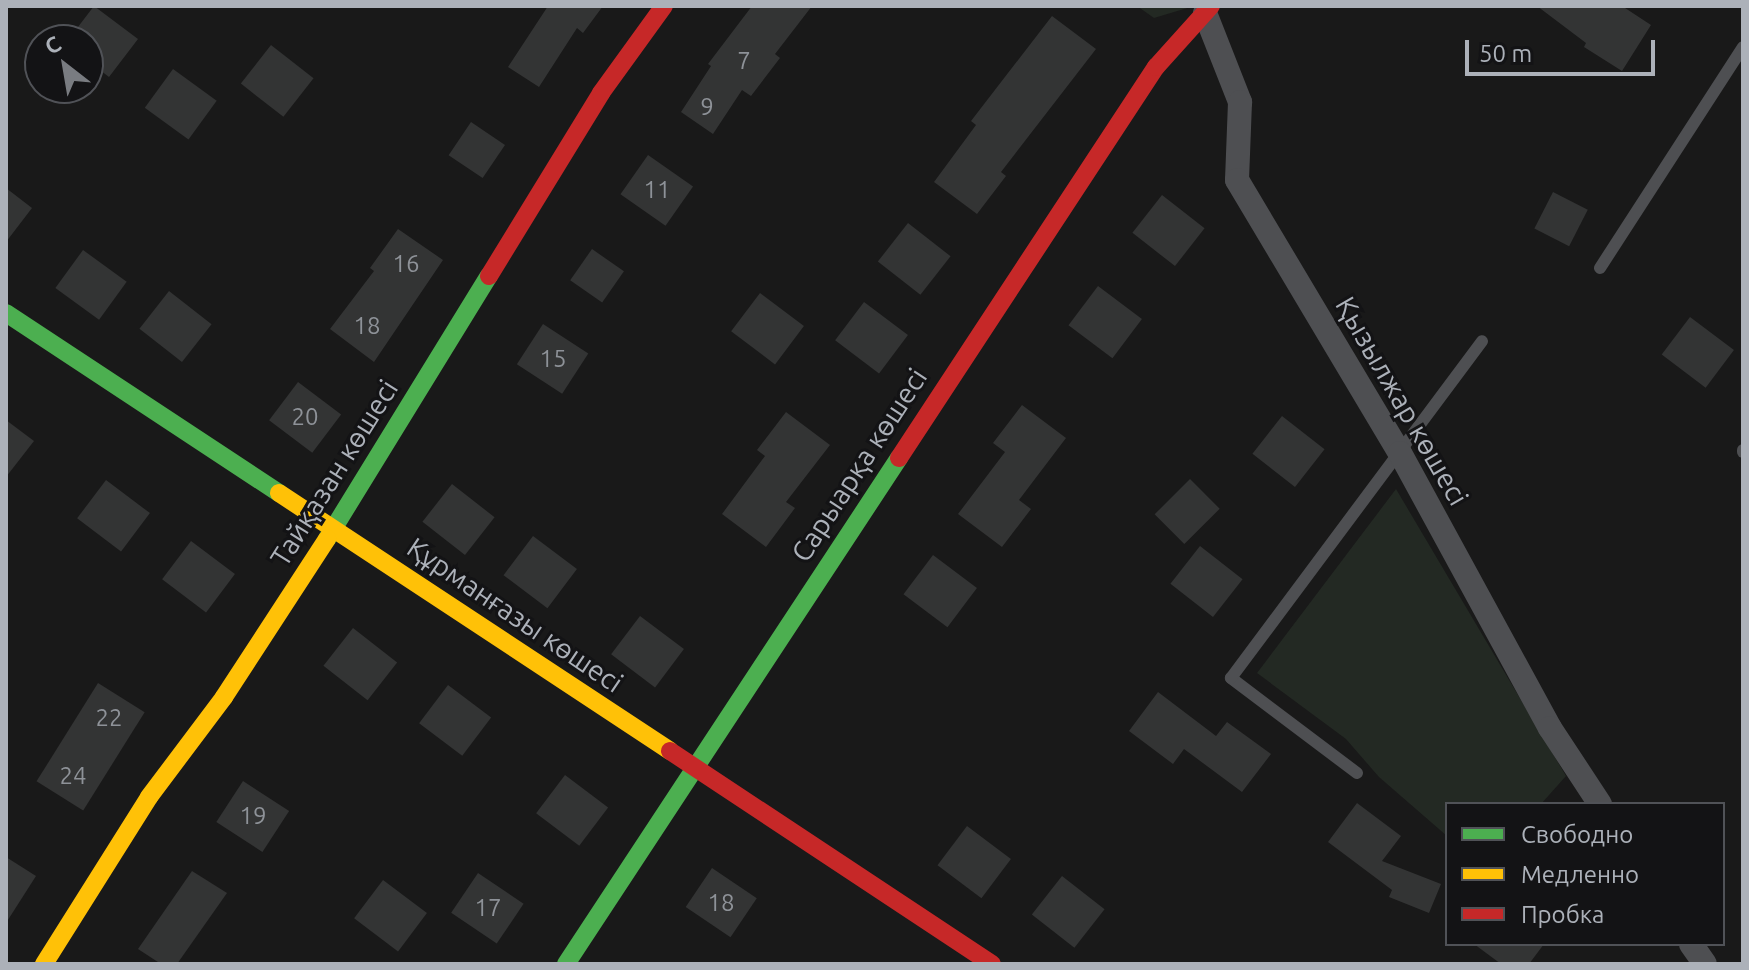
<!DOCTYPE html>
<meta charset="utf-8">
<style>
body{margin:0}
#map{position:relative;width:1749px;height:970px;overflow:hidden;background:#191919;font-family:Ubuntu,sans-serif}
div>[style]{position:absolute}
.green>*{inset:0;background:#232923}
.building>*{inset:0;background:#333434;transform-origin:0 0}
.lane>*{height:12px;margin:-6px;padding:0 6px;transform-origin:6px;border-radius:6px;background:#4e4f52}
.street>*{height:24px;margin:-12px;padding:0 12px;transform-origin:12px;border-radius:12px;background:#4e4f52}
.fast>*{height:18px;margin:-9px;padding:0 9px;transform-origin:9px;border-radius:9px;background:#4caf50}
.slow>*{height:18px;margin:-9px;padding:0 9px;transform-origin:9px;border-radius:9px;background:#ffc107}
.jam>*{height:18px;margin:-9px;padding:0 9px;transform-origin:9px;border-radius:9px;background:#c62828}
span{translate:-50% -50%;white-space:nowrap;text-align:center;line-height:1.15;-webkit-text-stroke:6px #131315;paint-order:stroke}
.number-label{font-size:24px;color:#8e9298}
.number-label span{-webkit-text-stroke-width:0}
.street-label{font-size:28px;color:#acb1b9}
.frame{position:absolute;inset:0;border:8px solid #acb1b9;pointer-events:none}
.legend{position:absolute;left:1445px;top:802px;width:280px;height:144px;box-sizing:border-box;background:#131315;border:2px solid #505257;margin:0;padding:10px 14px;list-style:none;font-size:24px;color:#acb1b9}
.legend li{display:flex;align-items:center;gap:16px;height:40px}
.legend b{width:40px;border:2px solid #505257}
.north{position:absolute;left:24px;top:24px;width:80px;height:80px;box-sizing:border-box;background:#131315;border:2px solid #505257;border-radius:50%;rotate:329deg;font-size:22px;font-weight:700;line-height:32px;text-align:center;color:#acb1b9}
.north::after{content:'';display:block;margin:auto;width:28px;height:36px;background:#797c81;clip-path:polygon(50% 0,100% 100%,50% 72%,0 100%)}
.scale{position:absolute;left:1465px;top:40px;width:190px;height:36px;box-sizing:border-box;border:4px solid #acb1b9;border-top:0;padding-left:10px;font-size:24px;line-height:28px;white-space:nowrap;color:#acb1b9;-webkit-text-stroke:6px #131315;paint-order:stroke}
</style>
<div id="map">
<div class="green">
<i style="clip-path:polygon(1137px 6px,1194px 6px,1154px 18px)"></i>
<i style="clip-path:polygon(1396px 489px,1566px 776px,1541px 804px,1447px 804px,1447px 836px,1379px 777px,1346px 739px,1257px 673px)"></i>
</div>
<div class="building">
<i style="clip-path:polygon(94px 6px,138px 39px,109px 77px,88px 61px,88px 40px,68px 40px)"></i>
<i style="clip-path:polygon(548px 6px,603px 6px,583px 33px,577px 28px,539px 87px,508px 67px)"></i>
<i style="clip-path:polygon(752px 6px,812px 6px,775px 54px,780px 58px,751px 96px,742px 90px,713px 134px,681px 112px,711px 66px,708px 64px)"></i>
<i style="clip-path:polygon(1537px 6px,1622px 6px,1651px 25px,1622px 71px,1584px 47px,1586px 43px)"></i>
<i style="clip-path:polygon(1052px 16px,1096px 49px,1001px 172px,1006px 176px,977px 214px,934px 182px,976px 125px,971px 121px)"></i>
<i style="left:271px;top:45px;width:54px;height:49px;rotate:38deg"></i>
<i style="left:173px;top:69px;width:54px;height:48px;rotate:36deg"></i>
<i style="left:471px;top:122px;width:41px;height:40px;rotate:34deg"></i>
<i style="left:648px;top:155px;width:55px;height:48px;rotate:35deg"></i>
<i style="clip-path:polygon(6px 188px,32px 208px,6px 242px)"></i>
<i style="left:1553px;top:192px;width:39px;height:41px;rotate:27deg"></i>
<i style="left:1162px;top:195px;width:54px;height:48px;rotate:38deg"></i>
<i style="left:908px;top:223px;width:54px;height:49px;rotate:38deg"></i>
<i style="clip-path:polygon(398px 229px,443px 260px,374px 362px,330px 329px,374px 271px,370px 268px)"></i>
<i style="left:592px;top:249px;width:39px;height:38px;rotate:35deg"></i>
<i style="left:83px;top:250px;width:54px;height:47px;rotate:36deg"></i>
<i style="left:1098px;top:286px;width:55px;height:49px;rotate:37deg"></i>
<i style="left:169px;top:291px;width:54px;height:48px;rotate:38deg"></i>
<i style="left:760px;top:293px;width:55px;height:48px;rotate:37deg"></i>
<i style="left:864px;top:302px;width:55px;height:48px;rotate:37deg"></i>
<i style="left:1690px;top:317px;width:55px;height:47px;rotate:37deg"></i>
<i style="left:543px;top:324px;width:54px;height:48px;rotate:33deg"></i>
<i style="left:298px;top:382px;width:54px;height:48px;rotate:37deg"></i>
<i style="clip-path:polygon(1022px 405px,1066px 438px,1019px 500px,1031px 509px,1002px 547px,958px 514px,1005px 452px,993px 443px)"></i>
<i style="clip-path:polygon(786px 412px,830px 445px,786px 502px,795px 508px,766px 547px,722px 514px,765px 456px,757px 450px)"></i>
<i style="left:1282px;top:416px;width:54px;height:48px;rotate:38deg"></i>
<i style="clip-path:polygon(6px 420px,34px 441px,6px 477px)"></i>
<i style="left:1190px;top:479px;width:42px;height:50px;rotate:45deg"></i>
<i style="left:106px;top:480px;width:55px;height:48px;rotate:37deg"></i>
<i style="left:452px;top:484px;width:54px;height:48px;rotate:38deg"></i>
<i style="left:533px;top:536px;width:55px;height:49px;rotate:37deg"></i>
<i style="left:191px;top:541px;width:55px;height:48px;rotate:37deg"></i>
<i style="left:1200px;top:546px;width:54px;height:48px;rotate:38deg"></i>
<i style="left:933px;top:555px;width:55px;height:49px;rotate:37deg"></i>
<i style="left:640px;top:616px;width:55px;height:48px;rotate:37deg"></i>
<i style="left:353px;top:628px;width:56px;height:48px;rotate:38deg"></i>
<i style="left:98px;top:683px;width:55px;height:116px;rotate:32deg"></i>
<i style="left:448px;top:685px;width:54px;height:48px;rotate:37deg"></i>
<i style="clip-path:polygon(1158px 692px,1216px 736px,1227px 722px,1271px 754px,1242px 792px,1184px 749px,1173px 764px,1129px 731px)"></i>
<i style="left:565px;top:775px;width:54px;height:48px;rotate:37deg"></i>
<i style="left:243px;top:781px;width:55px;height:49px;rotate:33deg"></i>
<i style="clip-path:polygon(1357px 803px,1401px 836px,1382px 861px,1441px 884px,1429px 913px,1389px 897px,1392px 890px,1328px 842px)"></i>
<i style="left:967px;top:826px;width:55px;height:49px;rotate:37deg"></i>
<i style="clip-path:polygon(6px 857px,36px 876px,6px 923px)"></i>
<i style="left:712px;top:868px;width:54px;height:47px;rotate:34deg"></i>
<i style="clip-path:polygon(192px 871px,227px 893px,177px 964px,161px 964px,138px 949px)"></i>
<i style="left:478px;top:873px;width:55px;height:48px;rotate:34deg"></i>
<i style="left:1062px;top:876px;width:54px;height:49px;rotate:38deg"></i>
<i style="left:383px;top:880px;width:55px;height:48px;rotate:37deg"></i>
<i style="clip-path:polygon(1474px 944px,1544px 944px,1529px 964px,1501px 964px)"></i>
</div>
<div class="lane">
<i style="left:1600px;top:268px;width:263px;rotate:-57.1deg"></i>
<i style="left:1743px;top:450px;width:2px;rotate:90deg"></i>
<i style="left:1357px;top:773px;width:158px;rotate:-143deg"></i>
<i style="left:1231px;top:678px;width:420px;rotate:-53.3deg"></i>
</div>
<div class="street">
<i style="left:1205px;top:13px;width:96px;rotate:68.5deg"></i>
<i style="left:1240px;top:102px;width:78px;rotate:92.2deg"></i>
<i style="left:1237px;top:180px;width:318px;rotate:59.2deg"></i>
<i style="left:1400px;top:453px;width:313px;rotate:61.4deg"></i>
<i style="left:1550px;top:728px;width:91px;rotate:56.7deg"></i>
<i style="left:1691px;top:944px;width:24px;rotate:55deg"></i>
</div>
<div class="fast">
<i style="left:6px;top:313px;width:327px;rotate:33.4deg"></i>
<i style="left:327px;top:539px;width:309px;rotate:-58.4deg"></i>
<i style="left:566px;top:964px;width:606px;rotate:-56.65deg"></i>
</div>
<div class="slow">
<i style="left:279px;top:493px;width:468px;rotate:33.4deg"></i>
<i style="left:44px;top:964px;width:197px;rotate:-57.8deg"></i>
<i style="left:149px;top:797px;width:125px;rotate:-53.1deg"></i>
<i style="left:224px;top:697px;width:189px;rotate:-56.9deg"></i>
</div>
<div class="jam">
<i style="left:489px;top:276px;width:215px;rotate:-58.5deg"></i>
<i style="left:601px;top:93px;width:107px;rotate:-54.1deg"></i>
<i style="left:899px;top:458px;width:468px;rotate:-56.7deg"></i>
<i style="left:1156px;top:67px;width:82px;rotate:-48deg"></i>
<i style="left:670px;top:751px;width:386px;rotate:33.5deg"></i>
</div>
<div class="number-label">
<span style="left:744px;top:61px">7</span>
<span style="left:707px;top:107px">9</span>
<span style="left:657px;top:190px">11</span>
<span style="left:406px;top:264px">16</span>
<span style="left:367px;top:326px">18</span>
<span style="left:553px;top:359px">15</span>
<span style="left:305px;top:417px">20</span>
<span style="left:109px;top:718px">22</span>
<span style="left:73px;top:776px">24</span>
<span style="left:253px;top:816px">19</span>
<span style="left:721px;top:903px">18</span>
<span style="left:488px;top:908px">17</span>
</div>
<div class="street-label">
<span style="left:1402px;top:401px;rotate:60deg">Қызылжар көшесі</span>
<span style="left:859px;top:465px;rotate:-57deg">Сарыарқа көшесі</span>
<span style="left:334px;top:473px;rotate:-58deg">Тайқазан көшесі</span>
<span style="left:515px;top:615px;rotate:34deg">Құрманғазы көшесі</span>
</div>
<div class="frame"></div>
<ul class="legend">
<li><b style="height:10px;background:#4caf50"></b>Свободно</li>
<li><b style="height:10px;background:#ffc107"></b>Медленно</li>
<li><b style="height:10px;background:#c62828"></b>Пробка</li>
</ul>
<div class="north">С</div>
<div class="scale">50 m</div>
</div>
